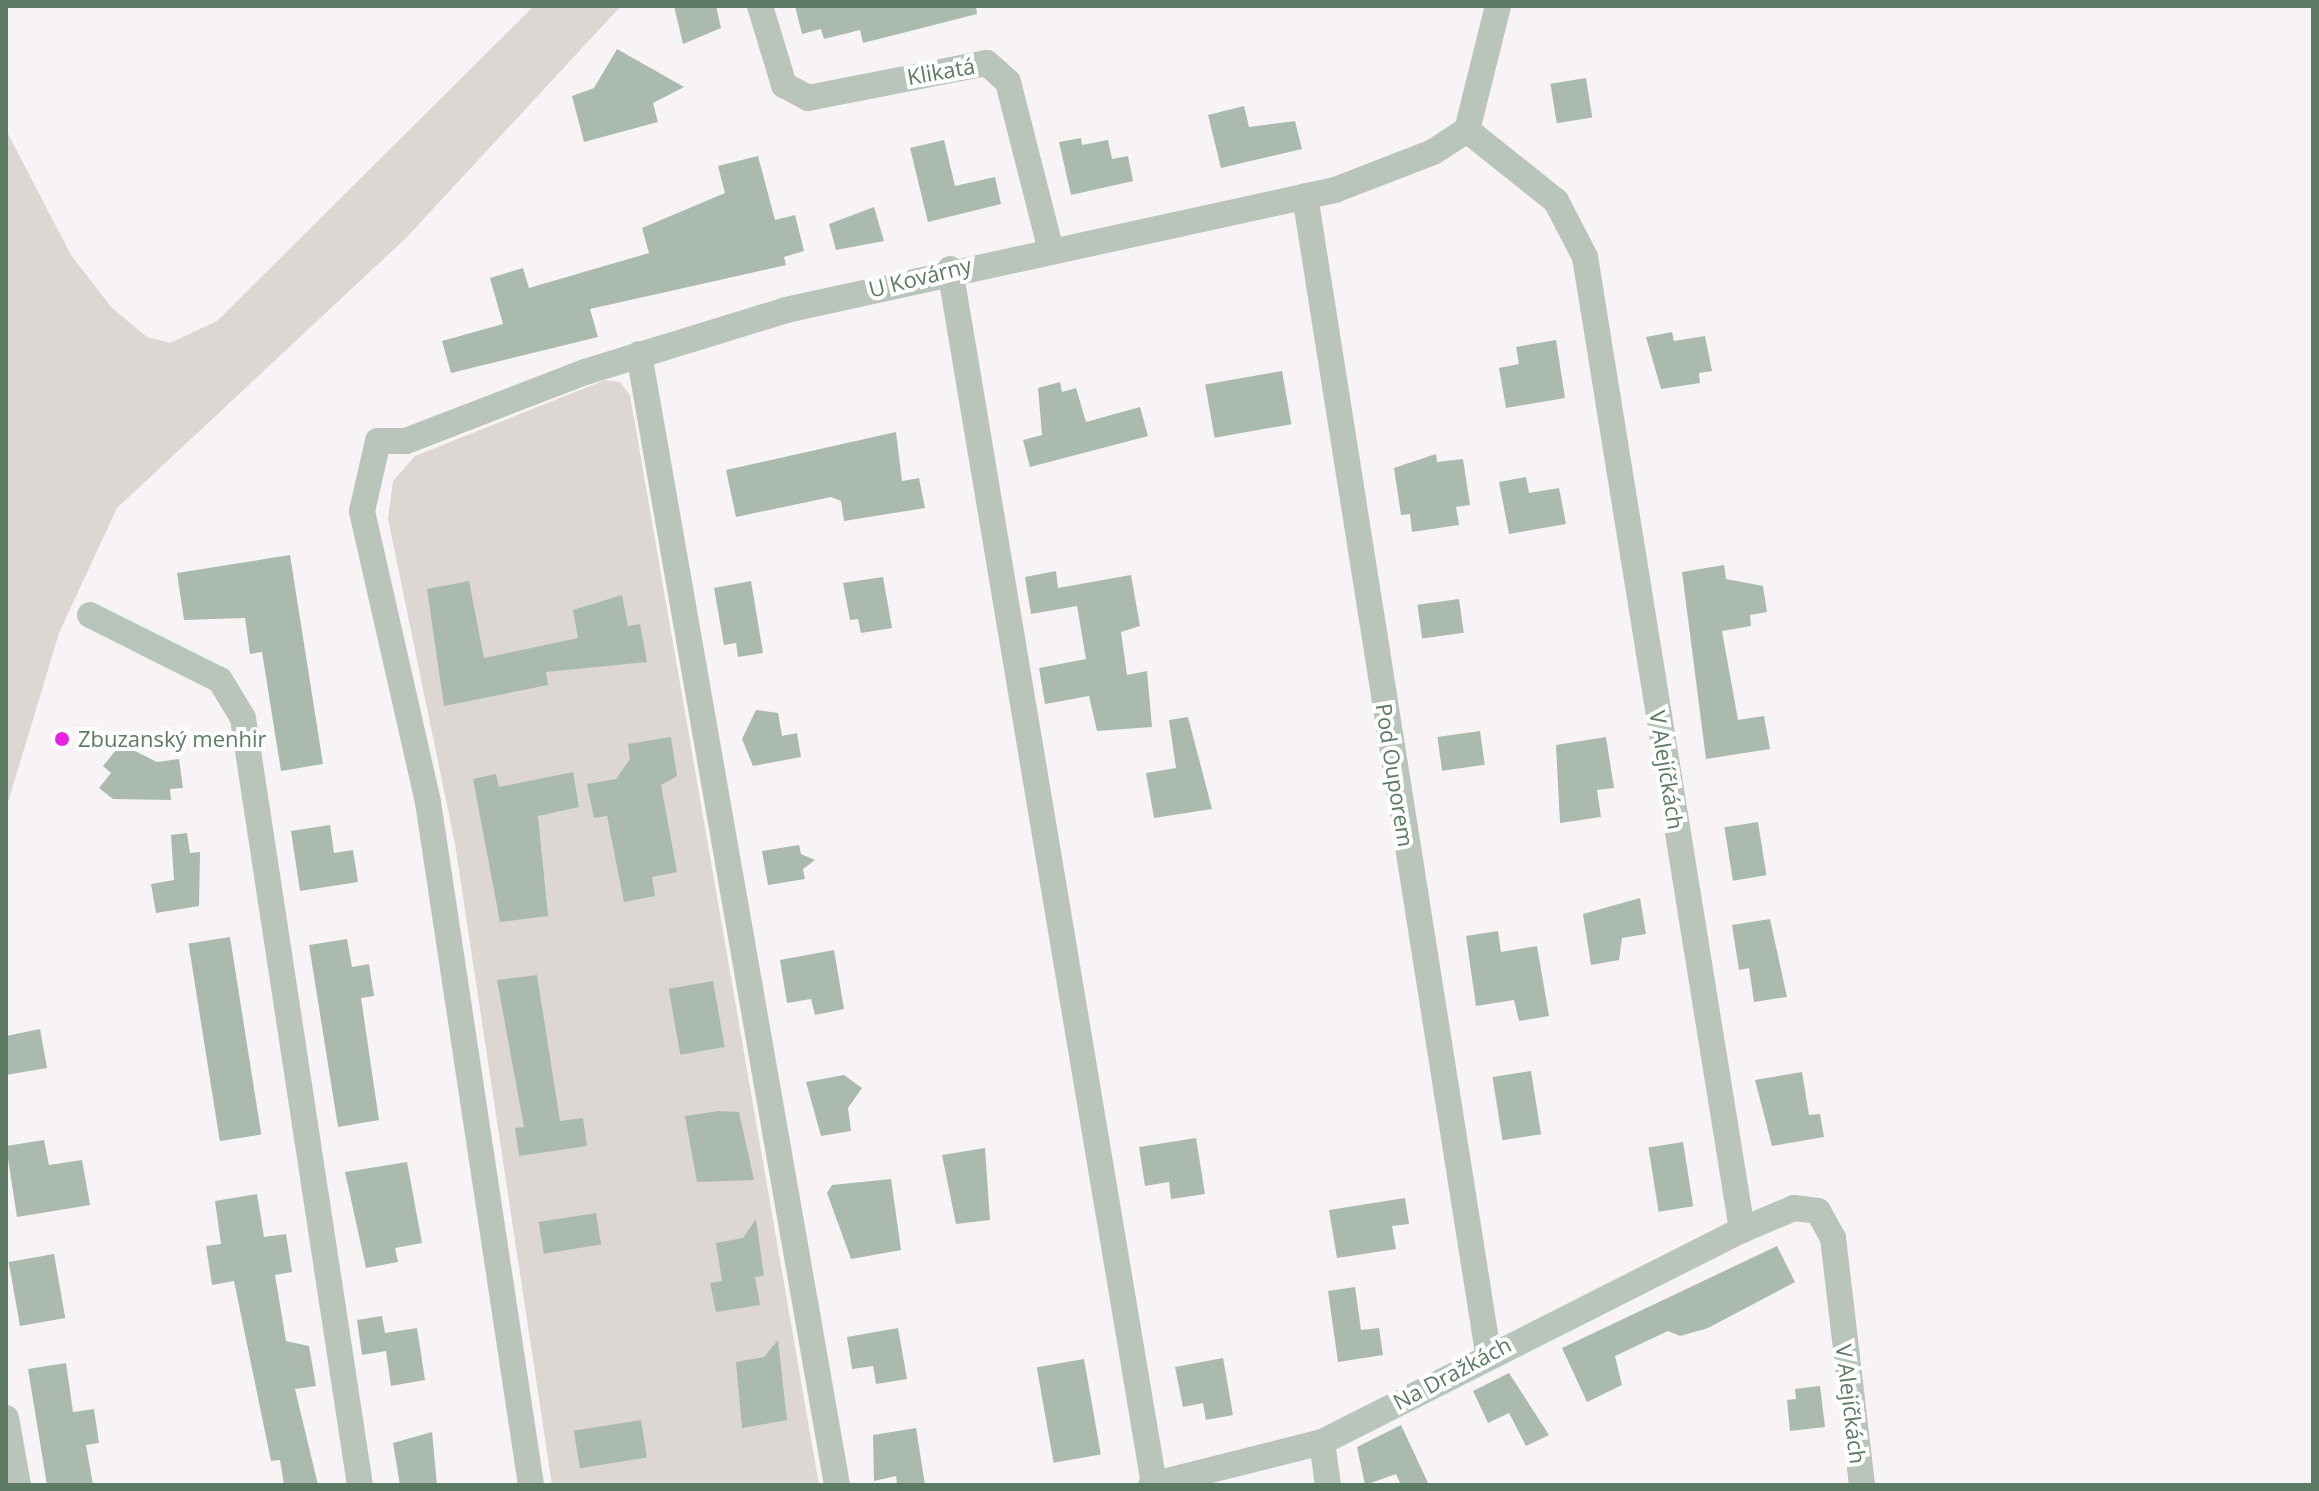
<!DOCTYPE html>
<meta charset="utf-8">
<style>
body{margin:0}
#map{position:relative;width:2319px;height:1491px;overflow:hidden;background:#f8f4f5;font-family:"Open Sans",sans-serif}
div>[style]{position:absolute}
.green>*{inset:0;background:#ddd7d3}
.building>*{inset:0;background:#abbaae;transform-origin:0 0}
.street>*{height:26px;margin:-13px;padding:0 13px;transform-origin:13px;border-radius:13px;background:#b9c4bb}
.dots>*{width:22px;height:22px;translate:-50% -50%;box-sizing:border-box;border:4px solid #fff;border-radius:50%}
span{translate:-50% -50%;white-space:nowrap;text-align:center;line-height:1.15;-webkit-text-stroke:8px #fff;paint-order:stroke}
.street-label{font-size:22px;color:#5d7b64}
.poi-label{font-size:22px;color:#5d7b64}
.left{translate:0 -50%;text-align:left}
.frame{position:absolute;inset:0;border:8px solid #5d7b64;pointer-events:none}
</style>
<div id="map">
<div class="green">
<i style="clip-path:polygon(534px 6px,621px 6px,406px 238px,117px 508px,59px 633px,6px 809px,6px 130px,71px 255px,112px 308px,147px 337px,170px 343px,217px 321px)"></i>
<i style="clip-path:polygon(605px 380px,620px 382px,630px 395px,819px 1485px,552px 1485px,455px 844px,388px 519px,393px 481px,415px 456px)"></i>
</div>
<div class="building">
<i style="clip-path:polygon(674px 6px,716px 6px,721px 28px,683px 44px)"></i>
<i style="clip-path:polygon(795px 6px,976px 6px,977px 14px,863px 43px,860px 30px,824px 39px,821px 29px,802px 34px)"></i>
<i style="clip-path:polygon(617px 49px,684px 87px,653px 103px,658px 122px,584px 142px,572px 96px,594px 88px)"></i>
<i style="left:1586px;top:78px;width:40px;height:36px;rotate:81deg"></i>
<i style="clip-path:polygon(1244px 106px,1249px 127px,1295px 121px,1302px 149px,1221px 168px,1208px 115px)"></i>
<i style="clip-path:polygon(1081px 138px,1082px 145px,1108px 140px,1112px 159px,1128px 156px,1133px 181px,1071px 195px,1059px 142px)"></i>
<i style="clip-path:polygon(944px 140px,955px 186px,995px 177px,1001px 204px,928px 222px,910px 148px)"></i>
<i style="clip-path:polygon(758px 156px,775px 220px,795px 215px,804px 251px,784px 257px,786px 265px,590px 309px,598px 337px,451px 373px,442px 341px,503px 324px,490px 278px,523px 268px,529px 288px,649px 253px,642px 228px,725px 193px,718px 166px)"></i>
<i style="clip-path:polygon(874px 207px,884px 241px,836px 250px,829px 224px)"></i>
<i style="clip-path:polygon(1672px 332px,1674px 341px,1705px 336px,1712px 371px,1699px 373px,1700px 383px,1661px 389px,1646px 337px)"></i>
<i style="clip-path:polygon(1556px 340px,1565px 398px,1506px 408px,1499px 368px,1519px 364px,1516px 347px)"></i>
<i style="left:1282px;top:371px;width:54px;height:78px;rotate:80deg"></i>
<i style="clip-path:polygon(1060px 382px,1062px 392px,1076px 388px,1086px 422px,1140px 407px,1148px 436px,1030px 467px,1023px 440px,1042px 435px,1038px 388px)"></i>
<i style="clip-path:polygon(896px 432px,902px 481px,919px 478px,925px 508px,844px 521px,841px 501px,831px 497px,736px 517px,726px 470px)"></i>
<i style="clip-path:polygon(1436px 454px,1437px 462px,1463px 459px,1470px 505px,1456px 507px,1459px 525px,1412px 532px,1410px 514px,1401px 515px,1394px 468px)"></i>
<i style="clip-path:polygon(1526px 477px,1529px 493px,1559px 488px,1566px 524px,1509px 534px,1499px 482px)"></i>
<i style="clip-path:polygon(290px 555px,323px 764px,281px 771px,262px 652px,250px 654px,245px 618px,184px 620px,177px 573px)"></i>
<i style="clip-path:polygon(1724px 565px,1726px 579px,1763px 586px,1767px 612px,1750px 615px,1751px 626px,1722px 631px,1738px 720px,1764px 716px,1770px 749px,1706px 759px,1682px 572px)"></i>
<i style="clip-path:polygon(1056px 571px,1058px 588px,1131px 575px,1140px 626px,1121px 632px,1127px 675px,1147px 671px,1152px 727px,1097px 731px,1089px 696px,1045px 704px,1039px 668px,1086px 659px,1077px 606px,1031px 614px,1025px 577px)"></i>
<i style="clip-path:polygon(883px 577px,892px 628px,861px 633px,858px 619px,850px 620px,843px 583px)"></i>
<i style="clip-path:polygon(469px 581px,484px 658px,578px 638px,573px 610px,622px 595px,628px 626px,640px 624px,647px 662px,546px 672px,548px 685px,444px 706px,427px 589px)"></i>
<i style="clip-path:polygon(751px 581px,763px 653px,738px 657px,736px 643px,724px 645px,714px 588px)"></i>
<i style="left:1459px;top:599px;width:34px;height:42px;rotate:82deg"></i>
<i style="clip-path:polygon(756px 710px,778px 713px,782px 736px,797px 733px,801px 757px,753px 766px,742px 739px)"></i>
<i style="clip-path:polygon(1188px 717px,1212px 809px,1154px 818px,1146px 773px,1176px 768px,1169px 720px)"></i>
<i style="left:1480px;top:731px;width:34px;height:43px;rotate:82deg"></i>
<i style="clip-path:polygon(671px 737px,677px 776px,661px 785px,677px 872px,652px 877px,655px 896px,624px 902px,607px 816px,594px 818px,587px 784px,616px 779px,630px 759px,628px 744px)"></i>
<i style="clip-path:polygon(1606px 737px,1614px 788px,1597px 790px,1601px 817px,1560px 823px,1556px 745px)"></i>
<i style="clip-path:polygon(121px 744px,157px 762px,179px 759px,183px 788px,170px 789px,171px 800px,113px 799px,99px 788px,111px 773px,103px 766px)"></i>
<i style="clip-path:polygon(573px 772px,579px 807px,538px 816px,548px 916px,500px 922px,473px 779px,496px 774px,499px 787px)"></i>
<i style="left:1758px;top:822px;width:54px;height:34px;rotate:81deg"></i>
<i style="clip-path:polygon(330px 825px,334px 853px,353px 850px,358px 882px,300px 891px,291px 831px)"></i>
<i style="clip-path:polygon(187px 833px,190px 853px,200px 852px,199px 906px,156px 913px,151px 884px,174px 880px,171px 835px)"></i>
<i style="clip-path:polygon(799px 845px,801px 854px,815px 860px,803px 869px,805px 879px,768px 885px,762px 851px)"></i>
<i style="clip-path:polygon(1640px 898px,1646px 934px,1622px 938px,1619px 960px,1591px 965px,1583px 914px)"></i>
<i style="clip-path:polygon(1770px 919px,1787px 997px,1754px 1002px,1749px 968px,1739px 970px,1732px 925px)"></i>
<i style="clip-path:polygon(1498px 931px,1501px 952px,1537px 946px,1549px 1016px,1519px 1021px,1514px 1000px,1476px 1006px,1466px 936px)"></i>
<i style="left:230px;top:937px;width:200px;height:42px;rotate:81deg"></i>
<i style="clip-path:polygon(347px 939px,352px 967px,369px 964px,374px 996px,361px 998px,379px 1120px,338px 1127px,309px 945px)"></i>
<i style="clip-path:polygon(834px 950px,844px 1009px,815px 1015px,811px 999px,787px 1003px,780px 960px)"></i>
<i style="clip-path:polygon(537px 975px,560px 1121px,583px 1118px,587px 1146px,519px 1156px,515px 1128px,524px 1127px,497px 980px)"></i>
<i style="left:713px;top:981px;width:67px;height:45px;rotate:80deg"></i>
<i style="clip-path:polygon(40px 1029px,47px 1068px,6px 1075px,6px 1036px)"></i>
<i style="left:1531px;top:1071px;width:64px;height:39px;rotate:81deg"></i>
<i style="clip-path:polygon(1802px 1072px,1809px 1115px,1820px 1114px,1824px 1137px,1772px 1146px,1755px 1080px)"></i>
<i style="clip-path:polygon(844px 1075px,862px 1088px,848px 1108px,851px 1131px,821px 1136px,806px 1082px)"></i>
<i style="clip-path:polygon(719px 1111px,739px 1112px,754px 1180px,697px 1182px,685px 1116px)"></i>
<i style="clip-path:polygon(1196px 1138px,1205px 1194px,1171px 1199px,1169px 1182px,1145px 1186px,1139px 1147px)"></i>
<i style="clip-path:polygon(44px 1140px,49px 1165px,82px 1160px,90px 1205px,17px 1217px,6px 1146px)"></i>
<i style="left:1683px;top:1142px;width:65px;height:35px;rotate:81deg"></i>
<i style="clip-path:polygon(985px 1148px,990px 1220px,956px 1224px,942px 1155px)"></i>
<i style="clip-path:polygon(407px 1162px,422px 1243px,395px 1248px,398px 1262px,366px 1268px,345px 1172px)"></i>
<i style="clip-path:polygon(891px 1179px,901px 1250px,851px 1259px,827px 1193px,832px 1185px)"></i>
<i style="clip-path:polygon(257px 1194px,264px 1237px,286px 1234px,292px 1272px,275px 1275px,286px 1341px,309px 1346px,316px 1386px,295px 1389px,318px 1485px,284px 1485px,280px 1460px,271px 1461px,234px 1281px,212px 1285px,206px 1246px,221px 1244px,215px 1201px)"></i>
<i style="clip-path:polygon(1405px 1198px,1409px 1224px,1392px 1226px,1396px 1249px,1337px 1258px,1329px 1210px)"></i>
<i style="left:596px;top:1213px;width:32px;height:58px;rotate:81deg"></i>
<i style="clip-path:polygon(756px 1219px,764px 1276px,755px 1277px,760px 1305px,716px 1312px,710px 1283px,722px 1281px,716px 1243px,743px 1238px)"></i>
<i style="clip-path:polygon(1777px 1246px,1795px 1282px,1708px 1328px,1680px 1336px,1668px 1331px,1615px 1356px,1622px 1385px,1587px 1402px,1562px 1348px)"></i>
<i style="left:54px;top:1254px;width:65px;height:46px;rotate:80deg"></i>
<i style="clip-path:polygon(1355px 1287px,1361px 1330px,1379px 1328px,1383px 1355px,1338px 1362px,1328px 1291px)"></i>
<i style="clip-path:polygon(382px 1316px,385px 1333px,417px 1328px,425px 1380px,391px 1386px,386px 1351px,362px 1355px,357px 1320px)"></i>
<i style="clip-path:polygon(898px 1328px,907px 1379px,876px 1384px,873px 1366px,852px 1369px,847px 1337px)"></i>
<i style="clip-path:polygon(778px 1340px,787px 1420px,742px 1428px,736px 1362px,764px 1357px)"></i>
<i style="clip-path:polygon(1223px 1358px,1233px 1415px,1206px 1420px,1203px 1403px,1183px 1407px,1175px 1367px)"></i>
<i style="left:1084px;top:1359px;width:97px;height:48px;rotate:80deg"></i>
<i style="clip-path:polygon(66px 1363px,73px 1412px,94px 1409px,99px 1443px,86px 1445px,93px 1485px,47px 1485px,28px 1369px)"></i>
<i style="clip-path:polygon(1509px 1373px,1549px 1435px,1526px 1446px,1509px 1413px,1488px 1423px,1473px 1391px)"></i>
<i style="clip-path:polygon(1820px 1386px,1825px 1427px,1790px 1431px,1787px 1400px,1796px 1399px,1795px 1389px)"></i>
<i style="left:641px;top:1420px;width:38px;height:68px;rotate:81deg"></i>
<i style="clip-path:polygon(1401px 1425px,1429px 1485px,1401px 1485px,1396px 1474px,1365px 1485px,1357px 1447px)"></i>
<i style="clip-path:polygon(916px 1428px,925px 1485px,897px 1485px,896px 1476px,874px 1481px,873px 1435px)"></i>
<i style="clip-path:polygon(432px 1432px,437px 1485px,400px 1485px,393px 1443px)"></i>
</div>
<div class="street">
<i style="left:760px;top:6px;width:83px;rotate:73.1deg"></i>
<i style="left:784px;top:85px;width:27px;rotate:28deg"></i>
<i style="left:808px;top:98px;width:182px;rotate:-11.1deg"></i>
<i style="left:987px;top:63px;width:28px;rotate:42deg"></i>
<i style="left:1008px;top:82px;width:170px;rotate:75.7deg"></i>
<i style="left:1498px;top:6px;width:128px;rotate:104deg"></i>
<i style="left:1467px;top:130px;width:114px;rotate:38.6deg"></i>
<i style="left:1556px;top:201px;width:63px;rotate:62.6deg"></i>
<i style="left:1585px;top:257px;width:986px;rotate:80.83deg"></i>
<i style="left:1742px;top:1230px;width:56px;rotate:-22.9deg"></i>
<i style="left:1794px;top:1208px;width:24px;rotate:7deg"></i>
<i style="left:1818px;top:1211px;width:31px;rotate:61deg"></i>
<i style="left:1833px;top:1238px;width:249px;rotate:83.3deg"></i>
<i style="left:1305px;top:196px;width:1171px;rotate:81.01deg"></i>
<i style="left:950px;top:269px;width:1232px;rotate:80.47deg"></i>
<i style="left:639px;top:354px;width:1148px;rotate:80.07deg"></i>
<i style="left:90px;top:615px;width:145px;rotate:26.6deg"></i>
<i style="left:220px;top:680px;width:44px;rotate:58.8deg"></i>
<i style="left:243px;top:718px;width:776px;rotate:81.33deg"></i>
<i style="left:6px;top:1418px;width:68px;rotate:79.8deg"></i>
<i style="left:1322px;top:1442px;width:43px;rotate:82.1deg"></i>
<i style="left:531px;top:1485px;width:691px;rotate:-98.58deg"></i>
<i style="left:428px;top:802px;width:298px;rotate:-102.8deg"></i>
<i style="left:362px;top:511px;width:72px;rotate:-77.1deg"></i>
<i style="left:378px;top:441px;width:28px"></i>
<i style="left:406px;top:441px;width:192px;rotate:-21.1deg"></i>
<i style="left:585px;top:372px;width:210px;rotate:-17.1deg"></i>
<i style="left:786px;top:310px;width:562px;rotate:-12.33deg"></i>
<i style="left:1335px;top:190px;width:105px;rotate:-21.2deg"></i>
<i style="left:1433px;top:152px;width:40px;rotate:-32.9deg"></i>
<i style="left:1151px;top:1485px;width:176px;rotate:-14.1deg"></i>
<i style="left:1322px;top:1442px;width:470px;rotate:-26.8deg"></i>
</div>
<div class="dots">
<i style="left:62px;top:739px;background:#ea21e5"></i>
</div>
<div class="street-label">
<span style="left:941px;top:71px;rotate:-10deg">Klikatá</span>
<span style="left:920px;top:277px;rotate:-14deg">U Kovárny</span>
<span style="left:1667px;top:770px;rotate:81deg">V Alejíčkách</span>
<span style="left:1395px;top:775px;rotate:81deg">Pod Ouporem</span>
<span style="left:1452px;top:1373px;rotate:-28deg">Na Dražkách</span>
<span style="left:1851px;top:1404px;rotate:83deg">V Alejíčkách</span>
</div>
<div class="poi-label">
<span class="left" style="left:78px;top:739px">Zbuzanský menhir</span>
</div>
<div class="frame"></div>
</div>
